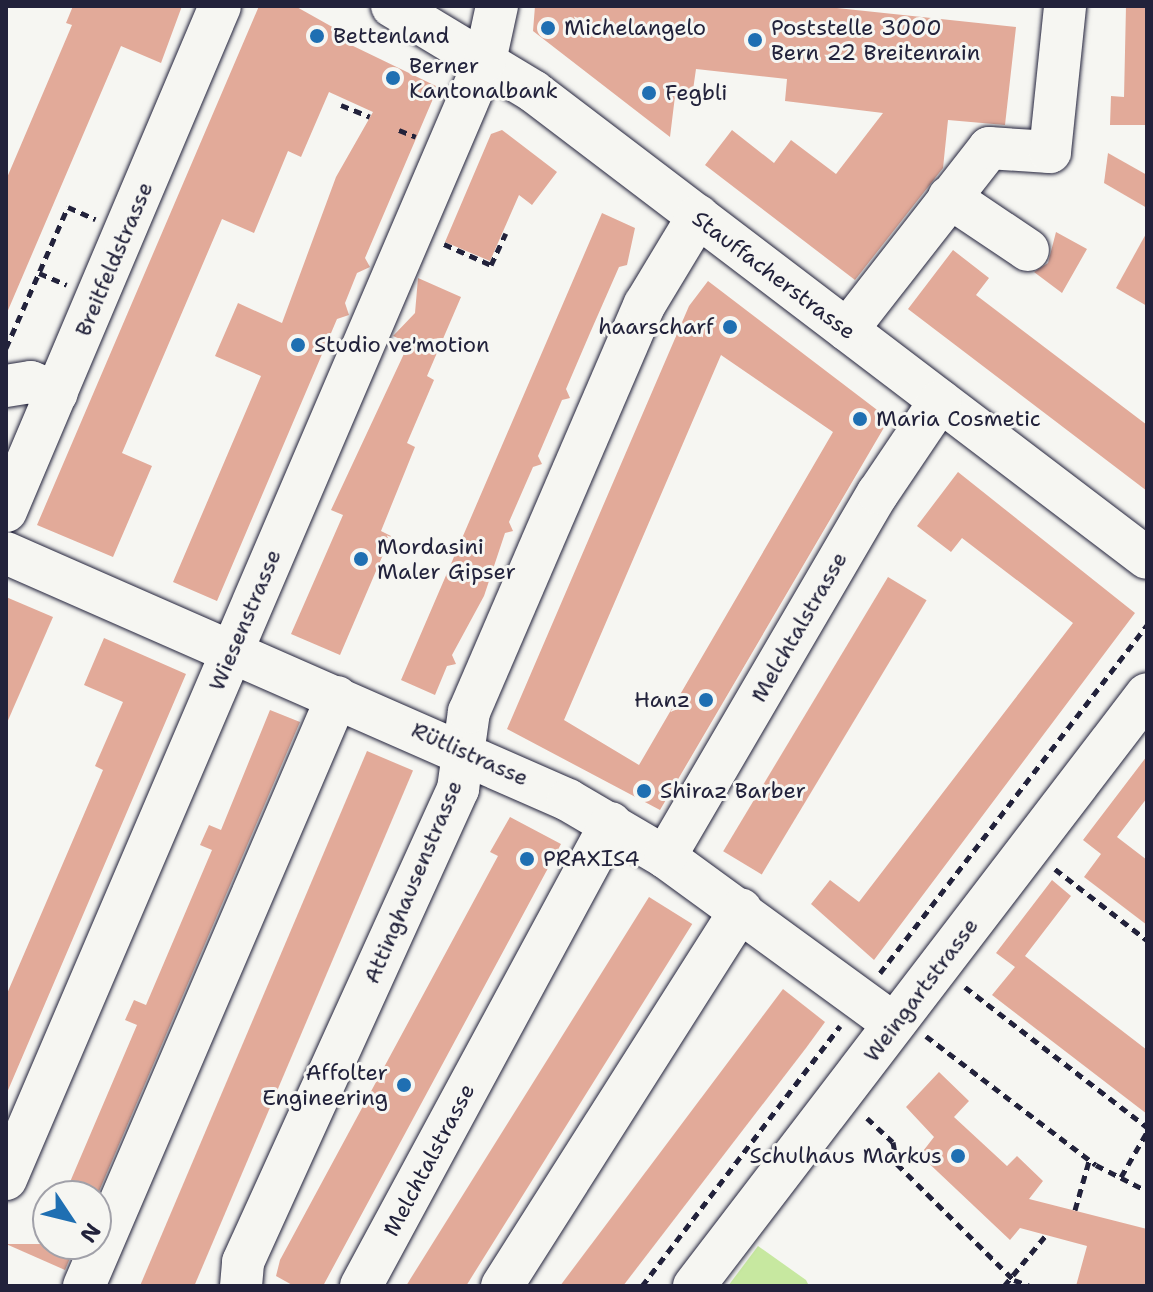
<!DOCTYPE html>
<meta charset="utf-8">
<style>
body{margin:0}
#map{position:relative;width:1153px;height:1292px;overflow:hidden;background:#f6f6f2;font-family:"Shantell Sans",sans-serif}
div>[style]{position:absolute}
.green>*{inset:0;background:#c7e8a0}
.building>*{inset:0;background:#e2aa99;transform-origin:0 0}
.path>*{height:5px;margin-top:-2.5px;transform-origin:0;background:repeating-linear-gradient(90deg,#22223b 0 8px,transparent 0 14px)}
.roads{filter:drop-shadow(0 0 2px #22223b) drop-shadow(0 0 2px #22223b)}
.minor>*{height:42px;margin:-21px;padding:0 21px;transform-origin:21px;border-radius:21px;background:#f6f6f2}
.dots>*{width:22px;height:22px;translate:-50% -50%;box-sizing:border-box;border:4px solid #f6f6f2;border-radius:50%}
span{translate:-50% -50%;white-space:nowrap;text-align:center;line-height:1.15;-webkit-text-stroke:6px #f6f6f2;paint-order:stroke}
.poi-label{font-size:22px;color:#22223b}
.left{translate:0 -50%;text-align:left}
.right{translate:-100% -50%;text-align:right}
.street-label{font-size:22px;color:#22223b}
.frame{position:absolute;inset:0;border:8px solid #22223b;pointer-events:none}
.north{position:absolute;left:32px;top:1180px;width:80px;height:80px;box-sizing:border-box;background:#f6f6f2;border:2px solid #a1a1a9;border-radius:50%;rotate:125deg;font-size:22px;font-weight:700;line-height:32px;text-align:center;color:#22223b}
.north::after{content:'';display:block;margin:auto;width:28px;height:36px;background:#1f6fb2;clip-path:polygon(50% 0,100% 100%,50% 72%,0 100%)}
</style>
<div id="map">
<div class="green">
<i style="clip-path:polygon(758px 1246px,806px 1280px,809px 1286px,728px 1286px)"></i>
</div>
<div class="building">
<i style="clip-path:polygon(73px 6px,182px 6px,161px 63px,121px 46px,6px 315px,6px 180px,72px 25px,66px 23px)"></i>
<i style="clip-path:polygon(259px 6px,295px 6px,352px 38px,349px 44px,438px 87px,365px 258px,370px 267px,357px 273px,345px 303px,349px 315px,337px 319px,217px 601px,173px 582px,261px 376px,215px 356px,238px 303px,282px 323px,336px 177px,373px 112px,329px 92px,301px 157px,288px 151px,254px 233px,222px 219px,122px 453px,152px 466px,113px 557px,37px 525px)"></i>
<i style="clip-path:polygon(535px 6px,818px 6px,1016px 27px,1005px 125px,948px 120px,943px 168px,855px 280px,705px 165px,732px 130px,774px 163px,791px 140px,836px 174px,883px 113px,785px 101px,787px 79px,696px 69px,693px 90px,676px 88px,670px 137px,533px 31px)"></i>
<i style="clip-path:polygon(1126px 6px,1147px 6px,1147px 125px,1110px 125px,1111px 96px,1124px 97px)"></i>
<i style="clip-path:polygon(502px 130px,557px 172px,532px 205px,519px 195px,490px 261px,445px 242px,491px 134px)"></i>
<i style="clip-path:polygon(1108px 153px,1147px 175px,1147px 208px,1104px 183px)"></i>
<i style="clip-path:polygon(602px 213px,635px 228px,627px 265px,619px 267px,590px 333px,566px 389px,570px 398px,562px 400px,538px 456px,542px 464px,533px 467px,509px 522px,513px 531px,505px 533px,484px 596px,452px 655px,456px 664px,447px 666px,435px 695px,401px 680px)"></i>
<i style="clip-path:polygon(1056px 232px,1087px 249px,1062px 293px,1034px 272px,1048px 263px)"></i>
<i style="clip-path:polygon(1147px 232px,1147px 306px,1116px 288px)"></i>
<i style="clip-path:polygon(953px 250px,989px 278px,976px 295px,1147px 425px,1147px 491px,908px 309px)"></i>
<i style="clip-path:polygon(418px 278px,461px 297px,427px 376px,434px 380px,407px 443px,415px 447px,381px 531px,391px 536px,340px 655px,291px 634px,343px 515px,331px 510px,409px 343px,393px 336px,415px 313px)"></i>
<i style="clip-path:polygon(evenodd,708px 281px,889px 419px,660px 810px,507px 729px,689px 306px,708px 281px,721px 355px,833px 432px,639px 765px,564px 720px,721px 355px)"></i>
<i style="clip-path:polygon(958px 472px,1135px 613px,874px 960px,811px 904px,830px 880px,859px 902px,1073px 623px,962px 538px,951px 552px,917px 526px)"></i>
<i style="left:888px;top:577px;width:45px;height:320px;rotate:31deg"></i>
<i style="clip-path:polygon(6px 597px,53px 617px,6px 725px)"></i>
<i style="clip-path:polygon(104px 638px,186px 674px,6px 1095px,6px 996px,103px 770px,95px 766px,123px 702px,84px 685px)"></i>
<i style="clip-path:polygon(270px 710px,300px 722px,97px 1196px,64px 1196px,137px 1025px,125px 1020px,134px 1000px,146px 1005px,212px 850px,200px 845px,209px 825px,221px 830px)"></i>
<i style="left:367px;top:751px;width:50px;height:580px;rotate:23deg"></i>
<i style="clip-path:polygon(1147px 756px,1147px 798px,1117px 837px,1147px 860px,1147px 925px,1084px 877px,1101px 854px,1083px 840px)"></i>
<i style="clip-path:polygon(510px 817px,561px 844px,323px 1286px,294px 1286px,276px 1276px,280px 1260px,498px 856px,490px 852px)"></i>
<i style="clip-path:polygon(1052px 880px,1071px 896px,1025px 956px,1147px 1050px,1147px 1114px,992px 995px,1015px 967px,996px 953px)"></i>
<i style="left:649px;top:897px;width:51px;height:458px;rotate:32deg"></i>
<i style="clip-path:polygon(783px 989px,825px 1022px,806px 1048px,623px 1286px,560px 1286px)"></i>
<i style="clip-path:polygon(939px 1072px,969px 1101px,954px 1117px,1007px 1166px,1017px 1156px,1043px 1181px,1029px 1199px,1147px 1229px,1147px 1286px,1076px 1286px,1087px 1246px,1020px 1228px,1010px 1240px,920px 1155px,934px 1137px,906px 1107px)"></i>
<i style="clip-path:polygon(6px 1244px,76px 1244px,65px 1270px)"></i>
</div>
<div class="path">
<i style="left:341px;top:105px;width:31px;rotate:22deg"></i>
<i style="left:399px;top:130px;width:18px;rotate:22deg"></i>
<i style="left:444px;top:244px;width:51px;rotate:24.1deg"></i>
<i style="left:491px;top:265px;width:35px;rotate:-65deg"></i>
<i style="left:39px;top:273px;width:30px;rotate:23deg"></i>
<i style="left:6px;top:348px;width:154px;rotate:-66.3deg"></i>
<i style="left:68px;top:207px;width:30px;rotate:24deg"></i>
<i style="left:1055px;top:869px;width:116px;rotate:37.7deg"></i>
<i style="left:880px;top:973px;width:439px;rotate:-52.5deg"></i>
<i style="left:965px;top:987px;width:230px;rotate:37.6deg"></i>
<i style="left:926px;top:1036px;width:213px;rotate:37.2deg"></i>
<i style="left:1096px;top:1165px;width:57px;rotate:27deg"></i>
<i style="left:867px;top:1118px;width:35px;rotate:43deg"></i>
<i style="left:893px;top:1142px;width:22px;rotate:80deg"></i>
<i style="left:897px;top:1164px;width:165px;rotate:44.8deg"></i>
<i style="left:1014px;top:1280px;width:17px;rotate:21deg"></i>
<i style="left:1121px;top:1177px;width:52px;rotate:-60deg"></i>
<i style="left:1075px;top:1210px;width:51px;rotate:-74.1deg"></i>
<i style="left:642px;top:1286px;width:327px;rotate:-52.7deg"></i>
<i style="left:1004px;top:1286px;width:66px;rotate:-50.5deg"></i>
</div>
<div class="roads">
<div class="minor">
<i style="left:392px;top:6px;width:165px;rotate:31.1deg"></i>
<i style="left:533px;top:91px;width:771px;rotate:37.26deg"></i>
<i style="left:949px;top:197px;width:95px;rotate:33.9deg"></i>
<i style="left:847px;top:330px;width:231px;rotate:-52deg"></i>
<i style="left:989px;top:148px;width:61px;rotate:3.8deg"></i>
<i style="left:1050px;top:152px;width:147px;rotate:-84.1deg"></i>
<i style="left:6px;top:386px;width:25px;rotate:-9deg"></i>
<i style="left:31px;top:382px;width:28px;rotate:23deg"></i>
<i style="left:6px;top:511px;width:548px;rotate:-67.03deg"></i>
<i style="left:6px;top:553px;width:614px;rotate:23.73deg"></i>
<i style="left:568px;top:800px;width:113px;rotate:30.4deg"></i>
<i style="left:665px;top:857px;width:283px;rotate:36.1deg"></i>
<i style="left:665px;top:857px;width:422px;rotate:-59.7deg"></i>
<i style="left:878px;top:493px;width:111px;rotate:-56deg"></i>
<i style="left:6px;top:1179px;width:1216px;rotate:-66.81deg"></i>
<i style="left:485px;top:61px;width:56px;rotate:-77.7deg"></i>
<i style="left:84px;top:1286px;width:641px;rotate:-66.75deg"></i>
<i style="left:241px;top:1286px;width:24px;rotate:-85deg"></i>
<i style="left:243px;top:1262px;width:520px;rotate:-65.56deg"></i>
<i style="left:458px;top:789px;width:78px;rotate:-81.9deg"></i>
<i style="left:469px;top:712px;width:444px;rotate:-66.7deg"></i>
<i style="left:645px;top:304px;width:103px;rotate:-58.9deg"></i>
<i style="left:361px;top:1286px;width:526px;rotate:-61.63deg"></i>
<i style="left:502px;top:1286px;width:446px;rotate:-57.6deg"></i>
<i style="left:694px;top:1286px;width:745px;rotate:-52.58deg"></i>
</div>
</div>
<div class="dots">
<i style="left:548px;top:28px;background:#1f6fb2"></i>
<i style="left:317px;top:36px;background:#1f6fb2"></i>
<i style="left:755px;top:40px;background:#1f6fb2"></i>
<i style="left:393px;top:78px;background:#1f6fb2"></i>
<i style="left:649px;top:93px;background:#1f6fb2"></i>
<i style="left:730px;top:327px;background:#1f6fb2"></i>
<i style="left:298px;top:345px;background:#1f6fb2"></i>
<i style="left:860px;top:419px;background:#1f6fb2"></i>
<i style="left:361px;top:559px;background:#1f6fb2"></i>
<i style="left:706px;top:700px;background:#1f6fb2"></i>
<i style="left:644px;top:791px;background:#1f6fb2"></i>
<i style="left:527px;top:859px;background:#1f6fb2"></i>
<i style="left:404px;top:1085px;background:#1f6fb2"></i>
<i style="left:958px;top:1156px;background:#1f6fb2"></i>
</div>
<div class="poi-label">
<span class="left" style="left:771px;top:40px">Poststelle 3000<br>Bern 22 Breitenrain</span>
<span class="left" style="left:564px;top:28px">Michelangelo</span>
<span class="left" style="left:333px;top:36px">Bettenland</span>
<span class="left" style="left:409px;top:78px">Berner<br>Kantonalbank</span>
<span class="left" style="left:665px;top:93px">Fegbli</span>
<span class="right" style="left:714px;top:327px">haarscharf</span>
<span class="left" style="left:314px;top:345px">Studio ve'motion</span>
<span class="left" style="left:876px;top:419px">Maria Cosmetic</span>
<span class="left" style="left:377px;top:559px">Mordasini<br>Maler Gipser</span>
<span class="right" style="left:690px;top:700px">Hanz</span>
<span class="left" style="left:660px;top:791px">Shiraz Barber</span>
<span class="left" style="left:543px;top:859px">PRAXIS4</span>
<span class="right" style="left:388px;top:1085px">Affolter<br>Engineering</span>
<span class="right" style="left:942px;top:1156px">Schulhaus Markus</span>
</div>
<div class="street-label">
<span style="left:114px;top:259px;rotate:-67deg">Breitfeldstrasse</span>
<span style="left:774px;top:275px;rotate:37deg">Stauffacherstrasse</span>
<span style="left:245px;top:620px;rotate:-67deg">Wiesenstrasse</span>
<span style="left:799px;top:627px;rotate:-60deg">Melchtalstrasse</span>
<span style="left:470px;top:754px;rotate:24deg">Rütlistrasse</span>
<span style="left:413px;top:882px;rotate:-67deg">Attinghausenstrasse</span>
<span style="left:921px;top:990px;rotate:-53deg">Weingartstrasse</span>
<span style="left:429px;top:1160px;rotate:-62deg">Melchtalstrasse</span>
</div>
<div class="frame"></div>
<div class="north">N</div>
</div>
